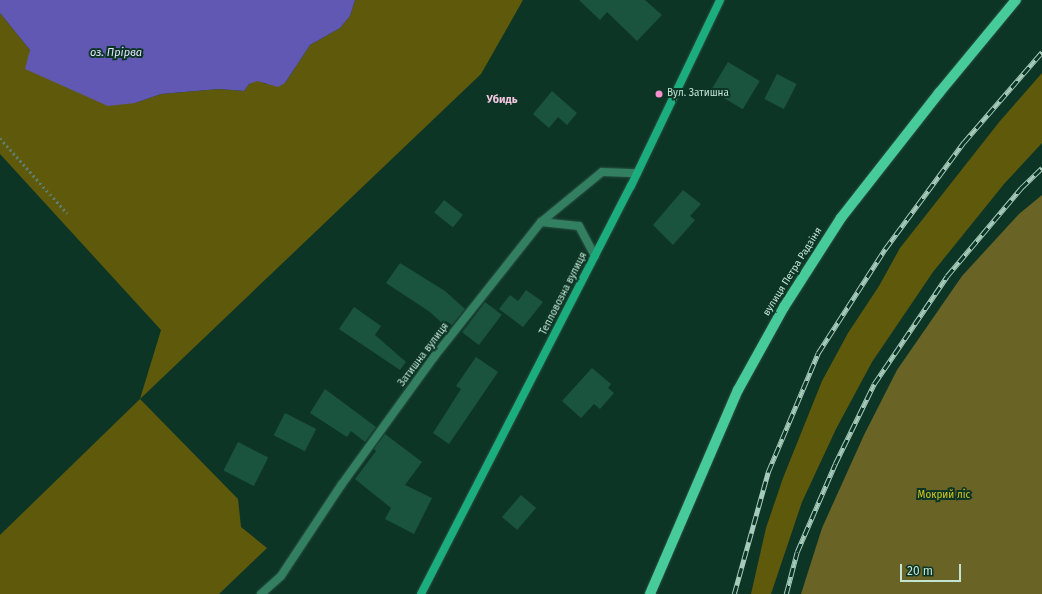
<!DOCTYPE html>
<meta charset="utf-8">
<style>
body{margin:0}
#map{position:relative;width:1042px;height:594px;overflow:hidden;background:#0d3526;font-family:"Fira Sans",sans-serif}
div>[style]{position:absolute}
.green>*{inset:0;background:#5f590b}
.forest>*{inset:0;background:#696325}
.water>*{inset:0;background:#6058b3}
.building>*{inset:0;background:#1b543e;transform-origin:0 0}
.path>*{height:2.5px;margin-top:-1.25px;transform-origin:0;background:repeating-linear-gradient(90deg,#5c8172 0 2px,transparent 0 5px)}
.roads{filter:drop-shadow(0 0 1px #2a5142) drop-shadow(0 0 1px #2a5142)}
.lane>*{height:8px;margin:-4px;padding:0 4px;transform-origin:4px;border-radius:4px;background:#337f61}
.street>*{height:8px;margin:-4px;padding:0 4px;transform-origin:4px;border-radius:4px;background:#337f61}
.secondary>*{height:8px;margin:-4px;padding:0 4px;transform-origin:4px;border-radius:4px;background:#1bad7e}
.primary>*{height:10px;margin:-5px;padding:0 5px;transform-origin:5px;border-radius:5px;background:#48cb9a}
.rail>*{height:4.5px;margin-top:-2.25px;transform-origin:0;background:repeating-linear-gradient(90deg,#0d3526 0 9px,#a7cbba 0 18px);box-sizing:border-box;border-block:1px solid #a7cbba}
.dots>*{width:11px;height:11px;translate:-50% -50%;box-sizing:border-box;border:2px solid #0d3526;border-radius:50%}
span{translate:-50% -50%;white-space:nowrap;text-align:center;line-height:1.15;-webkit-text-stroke:4px #0d3526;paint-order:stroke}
.poi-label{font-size:10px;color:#c1e4d3}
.left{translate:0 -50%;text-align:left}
.street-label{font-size:10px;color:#c1e4d3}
.park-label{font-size:10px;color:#d6c81a}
.water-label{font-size:11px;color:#e1e2fb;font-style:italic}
.neighbourhood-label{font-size:11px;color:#f6c9e1;font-weight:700}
.scale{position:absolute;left:900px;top:564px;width:61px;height:18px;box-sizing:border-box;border:2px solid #c1e4d3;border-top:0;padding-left:5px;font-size:12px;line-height:14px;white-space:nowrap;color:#c1e4d3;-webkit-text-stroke:3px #0d3526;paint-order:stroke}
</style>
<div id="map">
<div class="green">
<i style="clip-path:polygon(355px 0,523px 0,481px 74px,140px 399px,238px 499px,241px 527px,267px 548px,219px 594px,0 594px,0 535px,140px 399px,161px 330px,0 154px,0 13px,30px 50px,135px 103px,161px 94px,219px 89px,244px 91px,249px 84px,257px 80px,266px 84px,285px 83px,310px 45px,340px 28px,350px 16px)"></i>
<i style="clip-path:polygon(1042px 73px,1042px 143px,1004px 184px,933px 272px,872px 362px,836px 429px,802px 502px,771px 594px,751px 594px,766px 528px,783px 478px,822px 381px,848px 333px,879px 286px,900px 248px,1000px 121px)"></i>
</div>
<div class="forest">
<i style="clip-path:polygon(1042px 195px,1042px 594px,801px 594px,822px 528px,864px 435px,897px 370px,962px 276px,1019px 214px)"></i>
</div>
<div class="water">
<i style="clip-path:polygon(0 0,355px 0,350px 16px,340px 28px,310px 45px,285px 83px,278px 87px,257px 81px,249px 84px,244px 91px,219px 89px,161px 94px,135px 103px,108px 106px,25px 69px,30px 50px,0 13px)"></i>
</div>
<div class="building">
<i style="clip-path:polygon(579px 0,645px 0,662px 15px,637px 41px,607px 12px,600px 20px)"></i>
<i style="left:728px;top:62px;width:37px;height:33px;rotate:31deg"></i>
<i style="left:777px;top:74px;width:22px;height:28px;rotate:27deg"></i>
<i style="clip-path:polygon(552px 91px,577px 113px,567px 125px,558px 117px,549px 128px,533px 114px)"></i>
<i style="clip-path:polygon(683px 190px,701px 204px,690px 216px,695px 220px,673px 245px,653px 225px)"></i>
<i style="left:444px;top:200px;width:24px;height:16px;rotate:38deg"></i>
<i style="clip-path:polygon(400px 263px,445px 291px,465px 309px,452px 325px,446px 321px,443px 324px,430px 312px,386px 283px)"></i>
<i style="clip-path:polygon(526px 290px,543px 302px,523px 327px,499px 309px,510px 295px,518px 301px)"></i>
<i style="left:485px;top:302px;width:21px;height:38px;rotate:37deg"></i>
<i style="clip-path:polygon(354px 307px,381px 326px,375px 335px,406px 362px,400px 370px,339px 329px)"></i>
<i style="clip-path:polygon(476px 357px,498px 372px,449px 444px,433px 433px,461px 389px,456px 386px)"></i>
<i style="clip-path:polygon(592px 368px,611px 384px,608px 388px,614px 393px,600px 409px,594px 404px,581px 418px,562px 401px)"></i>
<i style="clip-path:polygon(325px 389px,376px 427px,365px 442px,351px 431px,347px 437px,310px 413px)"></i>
<i style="left:285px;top:413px;width:35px;height:25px;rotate:27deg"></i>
<i style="clip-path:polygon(385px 434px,422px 462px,405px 485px,432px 498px,414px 534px,385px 519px,391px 508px,355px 479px,376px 451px,374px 449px)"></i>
<i style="left:238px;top:442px;width:34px;height:32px;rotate:27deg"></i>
<i style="left:521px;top:495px;width:20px;height:29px;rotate:41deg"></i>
</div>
<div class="path">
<i style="left:0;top:138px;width:101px;rotate:48.2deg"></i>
</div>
<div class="roads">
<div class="lane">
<i style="left:541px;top:222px;width:38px;rotate:6deg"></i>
<i style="left:579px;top:226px;width:34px;rotate:62deg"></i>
</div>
<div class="street">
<i style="left:261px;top:594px;width:27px;rotate:-42deg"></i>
<i style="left:281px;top:576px;width:110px;rotate:-56.5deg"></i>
<i style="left:342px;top:484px;width:157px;rotate:-54.1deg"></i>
<i style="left:434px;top:357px;width:172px;rotate:-51.6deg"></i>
<i style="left:541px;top:222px;width:79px;rotate:-39.3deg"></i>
<i style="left:602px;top:172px;width:35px;rotate:2deg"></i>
</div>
<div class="secondary">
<i style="left:421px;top:594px;width:459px;rotate:-62.8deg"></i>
<i style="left:631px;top:186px;width:206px;rotate:-64.4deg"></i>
</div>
<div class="primary">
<i style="left:650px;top:594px;width:222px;rotate:-66.7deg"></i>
<i style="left:738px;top:390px;width:95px;rotate:-61deg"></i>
<i style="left:784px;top:307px;width:106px;rotate:-57.4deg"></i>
<i style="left:841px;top:218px;width:159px;rotate:-51.9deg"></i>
<i style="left:939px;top:93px;width:121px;rotate:-50.4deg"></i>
</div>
</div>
<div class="rail">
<i style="left:734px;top:594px;width:127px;rotate:-74.4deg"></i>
<i style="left:768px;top:472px;width:129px;rotate:-67.2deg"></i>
<i style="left:818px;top:353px;width:124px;rotate:-57.2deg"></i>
<i style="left:885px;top:249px;width:133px;rotate:-53.6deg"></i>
<i style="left:964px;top:142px;width:119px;rotate:-49.1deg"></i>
<i style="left:786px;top:594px;width:43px;rotate:-75.3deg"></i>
<i style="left:797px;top:552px;width:96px;rotate:-66.6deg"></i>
<i style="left:835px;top:464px;width:89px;rotate:-64deg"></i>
<i style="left:874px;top:384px;width:130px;rotate:-55.9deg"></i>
<i style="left:947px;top:276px;width:115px;rotate:-49.9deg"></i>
<i style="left:1021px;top:188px;width:29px;rotate:-44deg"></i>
</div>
<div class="dots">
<i style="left:659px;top:94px;background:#f790cd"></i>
</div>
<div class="poi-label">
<span class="left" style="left:667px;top:94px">Вул. Затишна</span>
</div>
<div class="street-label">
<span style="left:793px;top:272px;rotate:-58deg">вулиця Петра Радзіня</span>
<span style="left:564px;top:294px;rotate:-63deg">Тепловозна вулиця</span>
<span style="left:424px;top:355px;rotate:-53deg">Затишна вулиця</span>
</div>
<div class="park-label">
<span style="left:944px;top:496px">Мокрий ліс</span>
</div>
<div class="water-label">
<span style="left:116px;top:53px">оз. Прірва</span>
</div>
<div class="neighbourhood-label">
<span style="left:502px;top:100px">Убидь</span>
</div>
<div class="scale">20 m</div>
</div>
